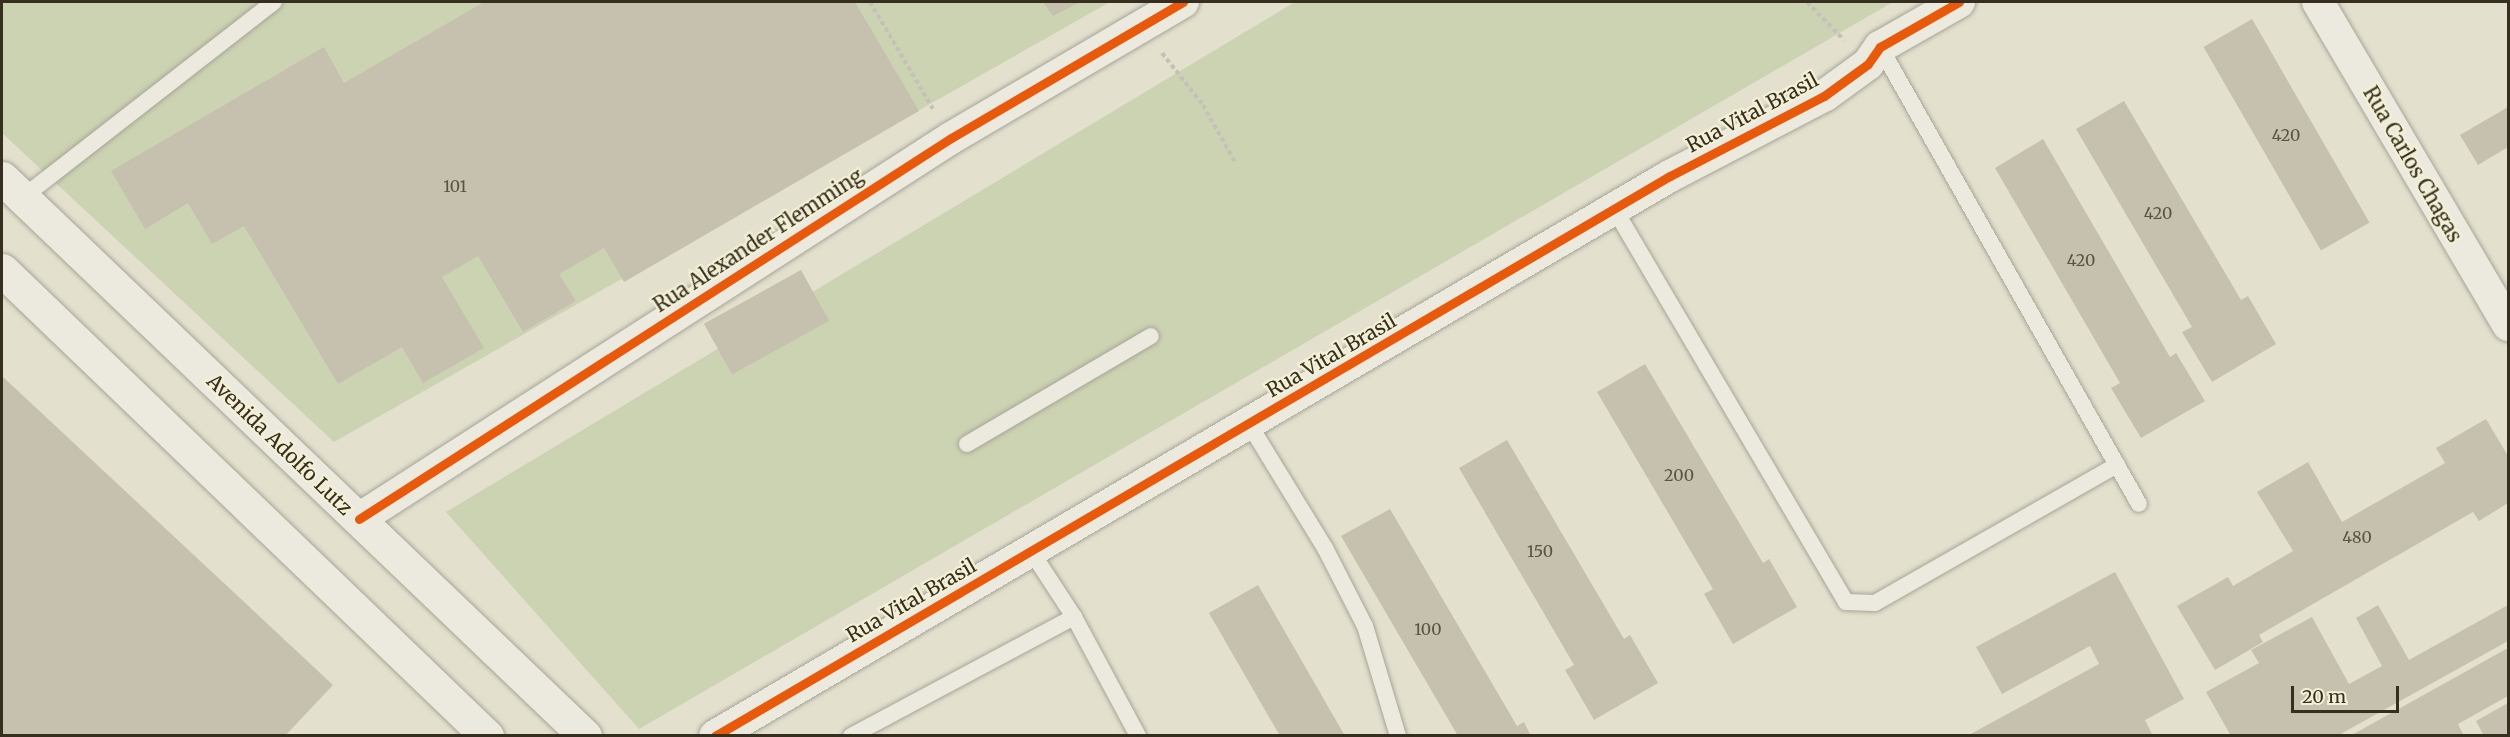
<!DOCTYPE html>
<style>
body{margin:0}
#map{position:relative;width:2510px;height:737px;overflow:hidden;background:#e3e1ce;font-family:Merriweather,serif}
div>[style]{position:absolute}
.green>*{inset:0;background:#ccd3b2}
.building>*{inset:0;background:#c6c0af;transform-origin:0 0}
.path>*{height:4px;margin-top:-2px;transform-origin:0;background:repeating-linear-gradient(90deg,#c4c2b6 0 4.5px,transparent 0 7.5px)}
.roads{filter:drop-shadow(0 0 2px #a8a597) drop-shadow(0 0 2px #a8a597)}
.lane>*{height:16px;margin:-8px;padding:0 8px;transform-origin:8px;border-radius:8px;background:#eceadf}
.street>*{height:32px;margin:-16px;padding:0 16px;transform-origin:16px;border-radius:16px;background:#eceadf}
.secondary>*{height:33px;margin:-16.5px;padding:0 16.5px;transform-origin:16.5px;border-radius:16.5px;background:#eceadf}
.cycleway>*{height:9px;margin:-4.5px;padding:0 4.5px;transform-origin:4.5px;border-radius:4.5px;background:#e8590c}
span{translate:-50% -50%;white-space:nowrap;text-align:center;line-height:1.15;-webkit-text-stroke:4.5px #f3f0d5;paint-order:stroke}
.number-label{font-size:16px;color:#5a5344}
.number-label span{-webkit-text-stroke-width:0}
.street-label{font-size:20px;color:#362f20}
.frame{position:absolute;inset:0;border:3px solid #362f20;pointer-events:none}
.scale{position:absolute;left:2291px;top:686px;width:108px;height:27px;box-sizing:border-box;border:3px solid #362f20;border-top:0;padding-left:8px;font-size:18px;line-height:21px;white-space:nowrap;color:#362f20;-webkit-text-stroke:4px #f3f0d5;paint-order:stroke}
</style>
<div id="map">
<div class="green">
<i style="clip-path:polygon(2px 2px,1110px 2px,334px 442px,2px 133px)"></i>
<i style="clip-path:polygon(1295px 2px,1893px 2px,639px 729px,446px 512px)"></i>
</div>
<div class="building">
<i style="clip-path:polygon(484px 2px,855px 2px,919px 111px,624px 282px,604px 248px,559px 274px,576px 301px,523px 332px,478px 256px,442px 277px,484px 348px,423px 383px,402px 347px,338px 384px,244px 226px,212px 244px,188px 203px,145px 229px,111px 171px,324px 47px,344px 83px)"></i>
<i style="clip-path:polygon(1043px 2px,1080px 2px,1053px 16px)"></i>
<i style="left:2252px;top:19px;width:235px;height:56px;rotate:60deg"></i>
<i style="clip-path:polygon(2124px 101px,2241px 300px,2248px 296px,2276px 344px,2212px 382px,2182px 332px,2192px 327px,2076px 129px)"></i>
<i style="clip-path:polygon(2508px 107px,2508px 147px,2478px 165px,2460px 135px)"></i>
<i style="clip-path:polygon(2043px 139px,2170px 357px,2176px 353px,2205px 401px,2141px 438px,2111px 388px,2120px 383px,1995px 168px)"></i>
<i style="left:801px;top:270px;width:58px;height:111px;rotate:61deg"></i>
<i style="clip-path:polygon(1645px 364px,1763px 563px,1769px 559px,1797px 607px,1733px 644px,1704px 594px,1713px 589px,1597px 392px)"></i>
<i style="clip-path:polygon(2px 376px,333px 685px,285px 736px,2px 736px)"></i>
<i style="clip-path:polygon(2486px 419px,2508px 456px,2508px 503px,2479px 521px,2473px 512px,2259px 635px,2263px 642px,2215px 670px,2177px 606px,2228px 577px,2233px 586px,2293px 551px,2257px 492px,2308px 462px,2342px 522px,2445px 463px,2436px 448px)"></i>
<i style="clip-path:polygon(1507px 440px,1624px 639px,1630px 635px,1658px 683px,1594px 720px,1565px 670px,1574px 665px,1459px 468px)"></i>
<i style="clip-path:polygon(1390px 509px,1517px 726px,1524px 722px,1531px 736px,1458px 736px,1341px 536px)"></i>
<i style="clip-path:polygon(2115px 572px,2184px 699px,2145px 720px,2153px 736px,1967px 736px,2099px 664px,2090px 646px,2002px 694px,1976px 647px)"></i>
<i style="clip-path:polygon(1258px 585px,1345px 736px,1280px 736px,1209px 613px)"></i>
<i style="clip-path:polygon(2378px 605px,2409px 660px,2508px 605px,2508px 641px,2337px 736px,2231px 736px,2206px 692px,2259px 663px,2251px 650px,2312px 617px,2349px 684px,2382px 666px,2356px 618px)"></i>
<i style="clip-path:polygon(2508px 648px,2508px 696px,2458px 724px,2464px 736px,2350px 736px)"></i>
<i style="clip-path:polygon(2508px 703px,2508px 736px,2484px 736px,2476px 721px)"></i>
</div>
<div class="path">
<i style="left:870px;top:2px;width:124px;rotate:59.5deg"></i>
<i style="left:1807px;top:2px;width:53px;rotate:45.8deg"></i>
<i style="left:1162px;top:53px;width:66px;rotate:51.7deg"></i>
<i style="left:1203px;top:105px;width:65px;rotate:60.7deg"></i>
</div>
<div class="roads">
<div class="lane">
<i style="left:1880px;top:47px;width:525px;rotate:60.46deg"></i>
<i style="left:22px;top:198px;width:319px;rotate:-37.9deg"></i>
<i style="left:1615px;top:210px;width:455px;rotate:59.5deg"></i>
<i style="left:1846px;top:602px;width:29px;rotate:2deg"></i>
<i style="left:1875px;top:603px;width:279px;rotate:-29.7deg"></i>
<i style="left:1249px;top:424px;width:145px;rotate:58.5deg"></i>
<i style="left:1325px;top:548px;width:88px;rotate:62.9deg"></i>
<i style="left:1365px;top:626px;width:115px;rotate:73.3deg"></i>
<i style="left:967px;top:444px;width:213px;rotate:-30.4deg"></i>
<i style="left:1031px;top:551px;width:79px;rotate:56.9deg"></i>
<i style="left:1074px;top:617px;width:135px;rotate:61.7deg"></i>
<i style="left:851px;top:736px;width:253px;rotate:-28.1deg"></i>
</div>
<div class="street">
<i style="left:2318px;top:2px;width:375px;rotate:59.5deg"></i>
<i style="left:359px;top:519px;width:704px;rotate:-32.76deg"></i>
<i style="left:951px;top:138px;width:269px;rotate:-30.4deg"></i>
<i style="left:715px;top:736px;width:1107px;rotate:-30.39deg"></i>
<i style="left:1670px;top:176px;width:174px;rotate:-27.5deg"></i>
<i style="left:1824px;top:96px;width:54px;rotate:-36deg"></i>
<i style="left:1868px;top:64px;width:21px;rotate:-55deg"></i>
<i style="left:1880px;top:47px;width:91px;rotate:-29.7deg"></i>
</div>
<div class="secondary">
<i style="left:2px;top:178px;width:807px;rotate:43.74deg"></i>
<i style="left:2px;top:270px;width:673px;rotate:43.86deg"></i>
</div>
</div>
<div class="cycleway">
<i style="left:359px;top:519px;width:704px;rotate:-32.76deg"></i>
<i style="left:951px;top:138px;width:269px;rotate:-30.4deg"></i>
<i style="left:715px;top:736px;width:1107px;rotate:-30.39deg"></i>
<i style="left:1670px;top:176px;width:174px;rotate:-27.5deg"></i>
<i style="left:1824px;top:96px;width:54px;rotate:-36deg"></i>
<i style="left:1868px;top:64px;width:21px;rotate:-55deg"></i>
<i style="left:1880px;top:47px;width:91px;rotate:-29.7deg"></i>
</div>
<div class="number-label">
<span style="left:2286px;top:135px">420</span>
<span style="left:455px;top:186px">101</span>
<span style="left:2158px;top:213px">420</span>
<span style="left:2081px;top:260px">420</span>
<span style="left:1679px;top:475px">200</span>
<span style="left:2357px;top:537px">480</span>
<span style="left:1540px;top:551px">150</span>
<span style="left:1428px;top:629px">100</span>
</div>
<div class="street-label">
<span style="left:1752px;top:112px;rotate:-28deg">Rua Vital Brasil</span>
<span style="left:2413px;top:164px;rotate:60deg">Rua Carlos Chagas</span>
<span style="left:758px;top:240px;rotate:-33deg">Rua Alexander Flemming</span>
<span style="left:1331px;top:355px;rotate:-30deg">Rua Vital Brasil</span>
<span style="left:280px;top:444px;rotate:44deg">Avenida Adolfo Lutz</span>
<span style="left:911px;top:600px;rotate:-30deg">Rua Vital Brasil</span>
</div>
<div class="frame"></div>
<div class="scale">20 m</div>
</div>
